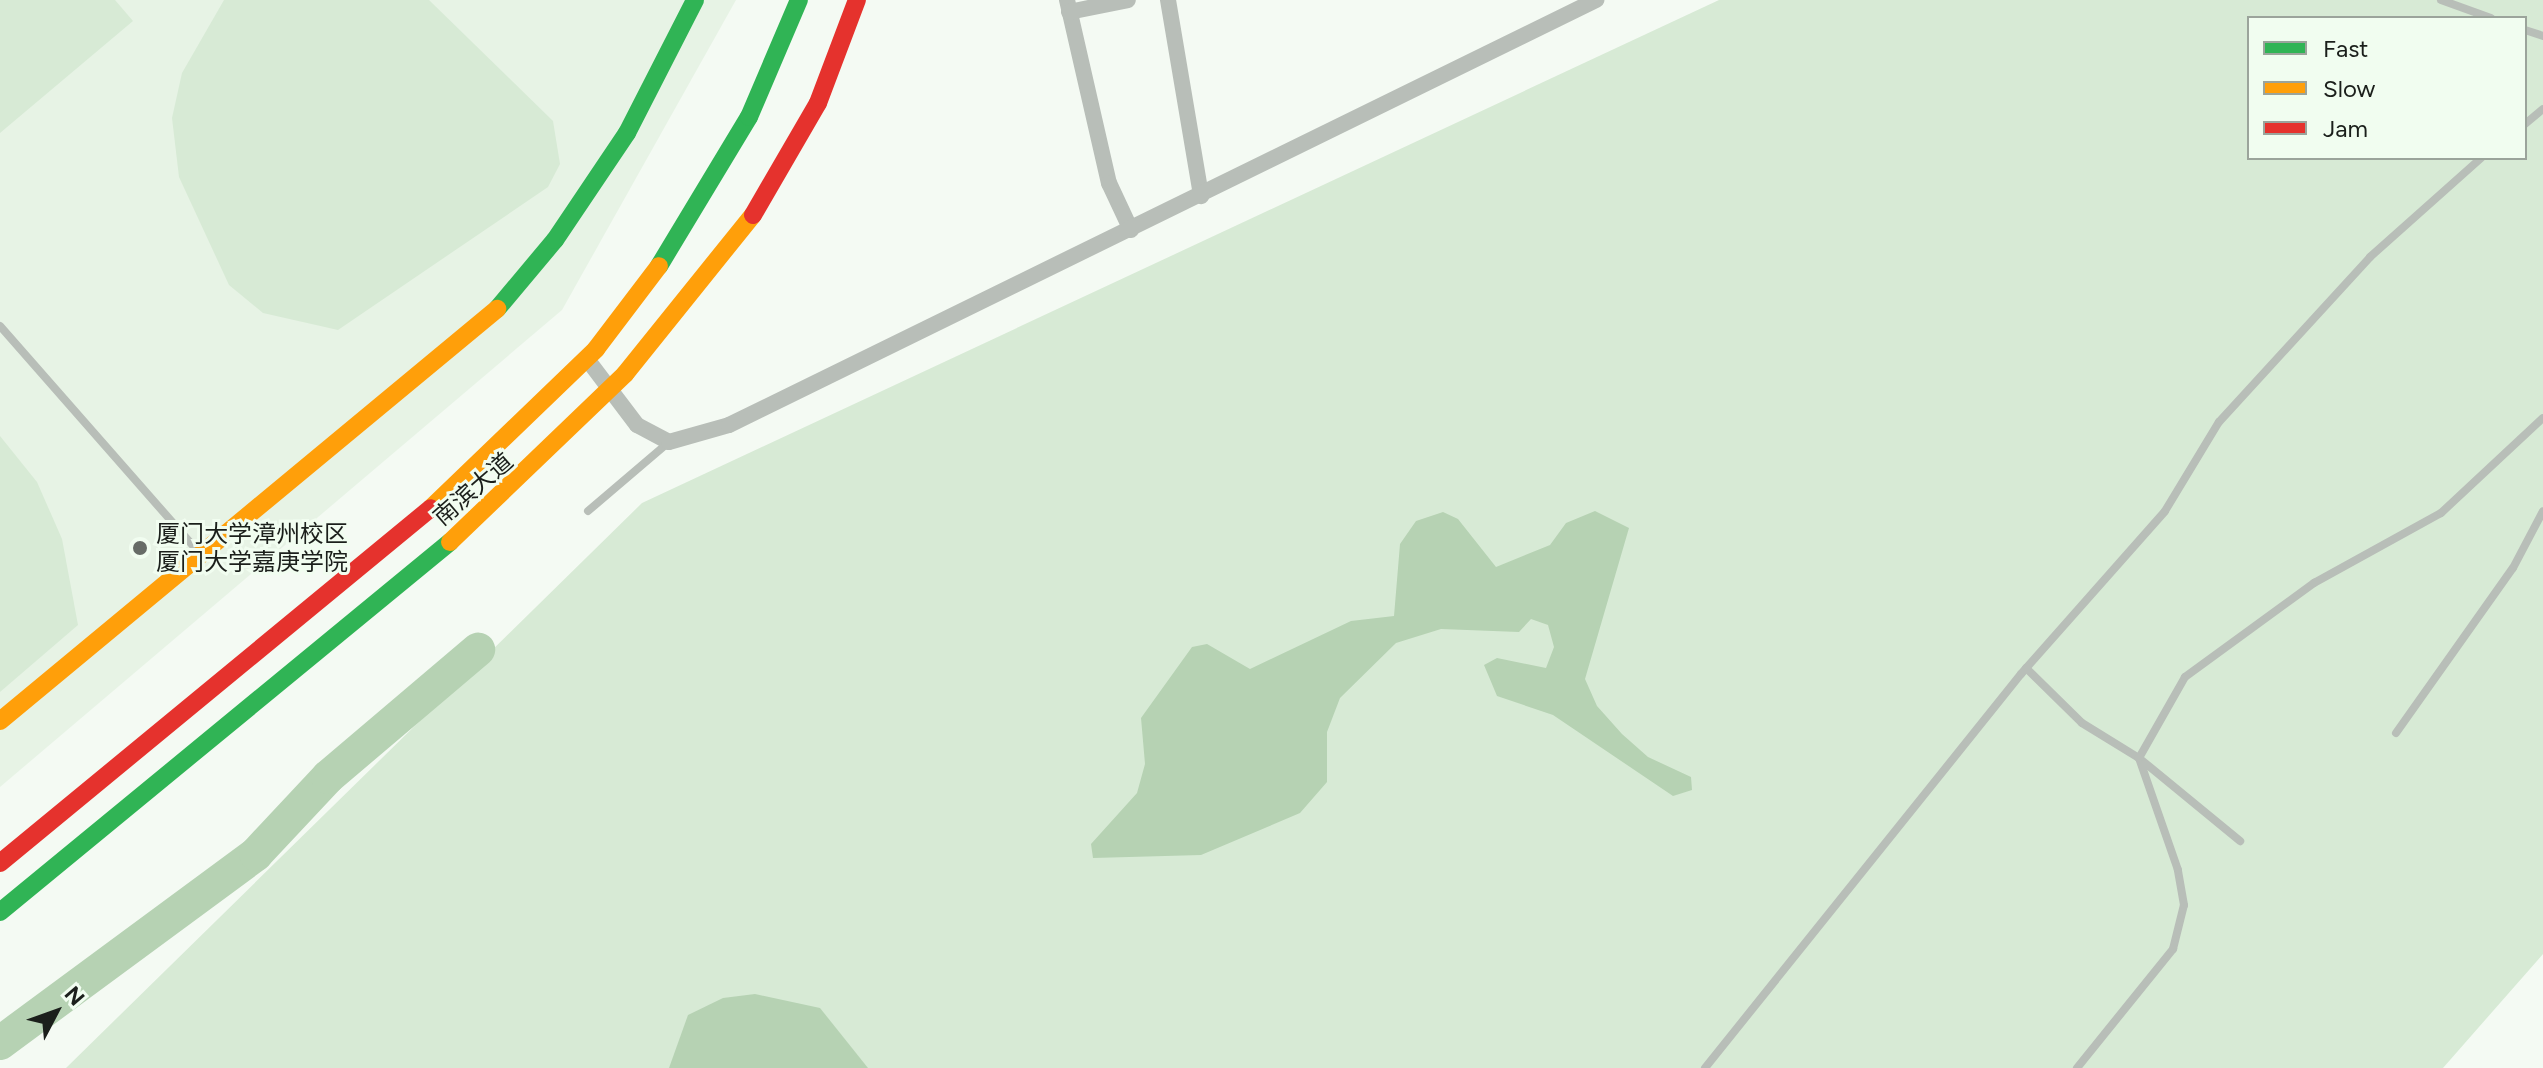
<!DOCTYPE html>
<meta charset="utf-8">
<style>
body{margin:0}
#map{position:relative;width:2543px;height:1068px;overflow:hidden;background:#f4faf3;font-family:Figtree,"Noto Sans SC",sans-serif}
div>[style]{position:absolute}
.built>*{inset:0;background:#e7f3e5}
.green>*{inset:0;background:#d7ead5}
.water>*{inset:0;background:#b6d2b3}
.river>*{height:34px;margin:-17px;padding:0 17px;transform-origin:17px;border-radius:17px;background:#b6d2b3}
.lane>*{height:8px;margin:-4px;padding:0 4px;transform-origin:4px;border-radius:4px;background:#b8beb8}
.street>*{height:16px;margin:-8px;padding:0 8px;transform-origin:8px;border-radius:8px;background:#b8beb8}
.fast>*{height:18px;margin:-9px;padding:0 9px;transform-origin:9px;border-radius:9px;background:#30b455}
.slow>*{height:18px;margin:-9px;padding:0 9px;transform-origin:9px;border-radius:9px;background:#ff9f0a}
.jam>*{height:18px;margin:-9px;padding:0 9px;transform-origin:9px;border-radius:9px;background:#e5322d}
.dots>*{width:22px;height:22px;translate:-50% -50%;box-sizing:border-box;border:4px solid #f1fdf0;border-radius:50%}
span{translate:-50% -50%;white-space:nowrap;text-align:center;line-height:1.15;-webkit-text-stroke:6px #f1fdf0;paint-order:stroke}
.street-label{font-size:24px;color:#1b1f1b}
.poi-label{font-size:24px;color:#1b1f1b}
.left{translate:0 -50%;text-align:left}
.legend{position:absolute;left:2247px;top:16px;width:280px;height:144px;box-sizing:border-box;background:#f1fdf0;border:2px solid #9ba49b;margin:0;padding:10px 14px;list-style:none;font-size:24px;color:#1b1f1b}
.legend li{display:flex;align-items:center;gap:16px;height:40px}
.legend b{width:40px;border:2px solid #9ba49b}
.north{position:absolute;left:16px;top:972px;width:80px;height:80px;-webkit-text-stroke:6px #f1fdf0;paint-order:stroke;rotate:49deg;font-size:22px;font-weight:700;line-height:32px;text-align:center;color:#1b1f1b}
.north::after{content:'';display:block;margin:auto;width:28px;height:36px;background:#1b1f1b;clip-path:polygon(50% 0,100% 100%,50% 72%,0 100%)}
</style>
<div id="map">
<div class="built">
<i style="clip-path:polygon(0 0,736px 0,562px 310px,0 787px)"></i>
</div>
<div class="green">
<i style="clip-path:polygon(0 0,115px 0,133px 21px,0 133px)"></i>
<i style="clip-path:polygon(224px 0,429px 0,553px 121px,560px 164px,548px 187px,338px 330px,263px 313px,229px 285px,179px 177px,172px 118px,182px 73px)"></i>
<i style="clip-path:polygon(evenodd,1719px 0,2543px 0,2543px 954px,2443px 1068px,66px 1068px,642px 503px,1719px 0,2249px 18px,2525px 18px,2525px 158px,2249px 158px,2249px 18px)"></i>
<i style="clip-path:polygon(0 436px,37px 482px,62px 539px,78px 625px,0 692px)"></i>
</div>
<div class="water">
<i style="clip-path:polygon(1595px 511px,1629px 528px,1585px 679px,1597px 706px,1622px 734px,1648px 757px,1691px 777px,1692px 790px,1673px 796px,1553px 715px,1497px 696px,1484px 665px,1497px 658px,1546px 668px,1554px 647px,1548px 625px,1531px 619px,1519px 632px,1441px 629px,1396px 643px,1340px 698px,1327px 732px,1327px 782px,1300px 813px,1201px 855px,1093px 858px,1091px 844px,1137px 793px,1145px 764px,1141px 718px,1192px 647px,1207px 644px,1250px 669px,1351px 621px,1394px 616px,1400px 544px,1416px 521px,1443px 512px,1458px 519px,1496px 567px,1550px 545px,1566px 523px)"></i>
<i style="clip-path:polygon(755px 994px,820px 1008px,868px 1068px,669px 1068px,688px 1015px,723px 998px)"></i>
</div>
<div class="river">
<i style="left:0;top:1043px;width:318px;rotate:-36.4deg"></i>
<i style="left:256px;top:854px;width:105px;rotate:-46.9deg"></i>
<i style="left:328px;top:777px;width:197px;rotate:-40.3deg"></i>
</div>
<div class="lane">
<i style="left:2441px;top:0;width:53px;rotate:19.8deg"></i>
<i style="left:2525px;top:30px;width:19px;rotate:18deg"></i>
<i style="left:2525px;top:124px;width:23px;rotate:-40deg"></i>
<i style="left:0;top:326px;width:303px;rotate:48.7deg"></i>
<i style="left:588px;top:511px;width:106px;rotate:-40.4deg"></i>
<i style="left:2026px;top:668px;width:78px;rotate:44.5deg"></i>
<i style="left:2082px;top:723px;width:67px;rotate:31.6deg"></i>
<i style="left:2139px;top:758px;width:131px;rotate:39.4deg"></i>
<i style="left:2396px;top:733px;width:202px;rotate:-54.7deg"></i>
<i style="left:2513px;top:568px;width:64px;rotate:-62.2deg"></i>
<i style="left:1705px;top:1068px;width:505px;rotate:-51.27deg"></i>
<i style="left:2021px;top:674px;width:217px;rotate:-48.5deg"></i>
<i style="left:2165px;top:511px;width:104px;rotate:-58.8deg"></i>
<i style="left:2219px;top:422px;width:224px;rotate:-47.5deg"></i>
<i style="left:2370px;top:257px;width:149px;rotate:-41.7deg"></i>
<i style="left:2077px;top:1068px;width:153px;rotate:-51.1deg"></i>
<i style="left:2173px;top:949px;width:45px;rotate:-76deg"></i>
<i style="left:2184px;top:905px;width:36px;rotate:-100deg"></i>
<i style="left:2178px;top:870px;width:119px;rotate:-109.2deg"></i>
<i style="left:2139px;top:758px;width:93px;rotate:-60.4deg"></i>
<i style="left:2185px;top:677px;width:160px;rotate:-36.1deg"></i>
<i style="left:2314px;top:583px;width:145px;rotate:-28.9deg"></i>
<i style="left:2441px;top:513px;width:139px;rotate:-43deg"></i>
</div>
<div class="street">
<i style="left:1067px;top:0;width:188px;rotate:77.1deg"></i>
<i style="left:1109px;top:183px;width:52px;rotate:64.9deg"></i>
<i style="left:1168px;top:0;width:199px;rotate:80.4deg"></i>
<i style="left:1069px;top:12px;width:60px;rotate:-11.5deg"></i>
<i style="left:587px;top:359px;width:83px;rotate:52.9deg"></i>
<i style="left:637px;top:425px;width:36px;rotate:28deg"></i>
<i style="left:669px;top:442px;width:62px;rotate:-15.8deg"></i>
<i style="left:729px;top:425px;width:966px;rotate:-26.11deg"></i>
</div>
<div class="fast">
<i style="left:659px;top:266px;width:174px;rotate:-58.9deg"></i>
<i style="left:749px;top:117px;width:127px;rotate:-66.9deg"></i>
<i style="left:497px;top:309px;width:90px;rotate:-50deg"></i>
<i style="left:555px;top:240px;width:129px;rotate:-56.1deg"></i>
<i style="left:627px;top:133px;width:149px;rotate:-62.9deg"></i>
<i style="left:0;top:912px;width:583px;rotate:-39.43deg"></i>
</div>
<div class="slow">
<i style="left:431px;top:508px;width:229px;rotate:-43.9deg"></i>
<i style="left:596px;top:349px;width:104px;rotate:-52.8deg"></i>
<i style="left:450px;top:542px;width:243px;rotate:-43.8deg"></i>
<i style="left:625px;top:374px;width:204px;rotate:-51.2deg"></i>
<i style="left:0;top:721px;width:646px;rotate:-39.66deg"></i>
</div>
<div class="jam">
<i style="left:753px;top:215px;width:129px;rotate:-59.9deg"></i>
<i style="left:818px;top:103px;width:110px;rotate:-69.3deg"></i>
<i style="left:0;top:863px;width:558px;rotate:-39.48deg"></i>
</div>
<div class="dots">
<i style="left:140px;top:548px;background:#676c67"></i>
</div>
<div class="street-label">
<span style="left:473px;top:489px;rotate:-41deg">南滨大道</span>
</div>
<div class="poi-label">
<span class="left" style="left:156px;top:548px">厦门大学漳州校区<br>厦门大学嘉庚学院</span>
</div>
<ul class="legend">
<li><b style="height:10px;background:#30b455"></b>Fast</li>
<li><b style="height:10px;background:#ff9f0a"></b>Slow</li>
<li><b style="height:10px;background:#e5322d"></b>Jam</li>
</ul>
<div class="north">N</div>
</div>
